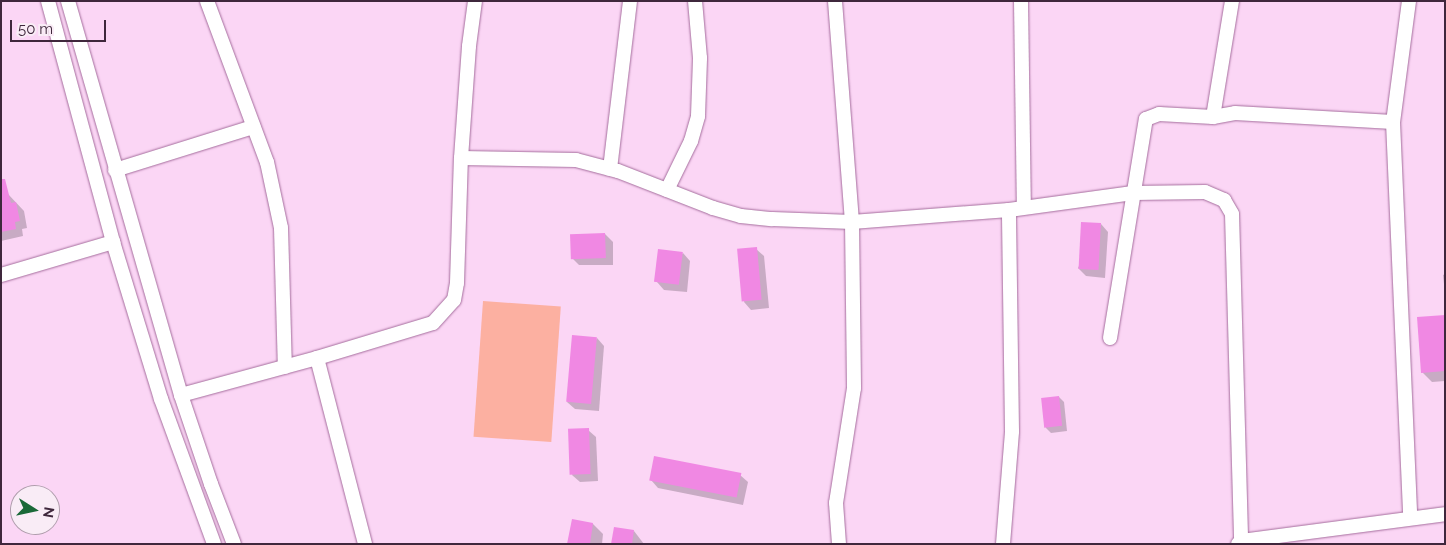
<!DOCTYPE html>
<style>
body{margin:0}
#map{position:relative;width:1446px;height:545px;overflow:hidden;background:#fbd6f5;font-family:Raleway,sans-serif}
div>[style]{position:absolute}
.green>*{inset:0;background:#fcb0a1;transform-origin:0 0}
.shadow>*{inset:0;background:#0003}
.building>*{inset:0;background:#f088e3;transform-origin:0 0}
.roads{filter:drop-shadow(0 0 1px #a56d9d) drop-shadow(0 0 1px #a56d9d)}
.minor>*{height:14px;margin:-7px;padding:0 7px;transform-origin:7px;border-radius:7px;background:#fff}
span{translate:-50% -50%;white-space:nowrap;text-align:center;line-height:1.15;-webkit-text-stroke:5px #f9ecf6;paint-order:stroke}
.frame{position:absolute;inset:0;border:2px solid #3f273c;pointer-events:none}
.north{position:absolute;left:10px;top:485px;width:50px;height:50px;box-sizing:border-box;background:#f9ecf6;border:1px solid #af9dac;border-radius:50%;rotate:100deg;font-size:14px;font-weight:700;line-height:20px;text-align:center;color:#3f273c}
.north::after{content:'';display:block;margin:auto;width:18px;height:22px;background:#1a6938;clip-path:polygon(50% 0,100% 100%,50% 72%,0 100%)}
.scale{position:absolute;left:10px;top:20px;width:96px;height:22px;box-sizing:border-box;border:2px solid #3f273c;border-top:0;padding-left:6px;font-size:15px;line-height:18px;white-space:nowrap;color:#3f273c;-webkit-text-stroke:4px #f9ecf6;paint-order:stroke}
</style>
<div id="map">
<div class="green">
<i style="left:483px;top:301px;width:78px;height:136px;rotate:4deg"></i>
</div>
<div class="shadow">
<i style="clip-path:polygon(8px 194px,24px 211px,27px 228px,22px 229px,23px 236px,1px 241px,1px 196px)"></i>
<i style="clip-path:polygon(1101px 224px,1108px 232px,1105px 278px,1086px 276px,1078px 268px)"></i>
<i style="clip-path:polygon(605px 234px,613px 242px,613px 265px,579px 265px,572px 258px)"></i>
<i style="clip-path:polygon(756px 249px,764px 256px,769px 308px,751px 310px,744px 302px)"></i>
<i style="clip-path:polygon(683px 253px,690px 261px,687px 292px,664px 290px,657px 282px)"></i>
<i style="clip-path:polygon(1445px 274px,1445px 293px,1443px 275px)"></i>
<i style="clip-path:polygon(1445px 316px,1445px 381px,1432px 382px,1422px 372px)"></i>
<i style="clip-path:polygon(597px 338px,604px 346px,599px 411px,575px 409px,567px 402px)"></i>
<i style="clip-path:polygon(1059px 397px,1064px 402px,1067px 431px,1051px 433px,1046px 428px,1042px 399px)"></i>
<i style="clip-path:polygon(588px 430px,596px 437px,598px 481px,580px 482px,572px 475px)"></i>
<i style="clip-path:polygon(740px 475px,748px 482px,743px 505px,658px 488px,651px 480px)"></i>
<i style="clip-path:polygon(573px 521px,593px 524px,603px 534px,602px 544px,569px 544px)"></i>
<i style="clip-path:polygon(634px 531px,644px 544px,612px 544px)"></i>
</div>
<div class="building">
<i style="clip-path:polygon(1px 179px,5px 179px,11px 203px,16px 202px,20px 221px,15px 222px,16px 229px,1px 232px)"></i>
<i style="left:1081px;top:222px;width:20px;height:47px;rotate:3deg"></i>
<i style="left:605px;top:233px;width:25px;height:35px;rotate:88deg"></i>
<i style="left:757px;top:247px;width:53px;height:20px;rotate:85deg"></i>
<i style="left:658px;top:249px;width:25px;height:33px;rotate:7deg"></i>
<i style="clip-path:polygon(1445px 315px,1445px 371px,1421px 373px,1417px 317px)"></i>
<i style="left:572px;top:335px;width:25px;height:67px;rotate:5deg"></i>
<i style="left:1059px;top:396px;width:30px;height:18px;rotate:84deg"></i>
<i style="left:589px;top:428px;width:46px;height:21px;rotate:88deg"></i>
<i style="left:654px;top:456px;width:89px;height:25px;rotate:11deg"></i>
<i style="clip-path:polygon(572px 519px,593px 523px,590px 544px,567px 544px)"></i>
<i style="clip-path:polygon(614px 527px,634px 530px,632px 544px,611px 544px)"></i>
</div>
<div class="roads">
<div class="minor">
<i style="left:48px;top:1px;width:250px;rotate:74.9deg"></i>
<i style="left:113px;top:242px;width:164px;rotate:73deg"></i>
<i style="left:161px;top:399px;width:154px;rotate:69.9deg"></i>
<i style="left:68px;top:1px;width:410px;rotate:74deg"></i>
<i style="left:181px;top:395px;width:94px;rotate:71.4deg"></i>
<i style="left:211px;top:484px;width:64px;rotate:69deg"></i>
<i style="left:207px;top:1px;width:172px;rotate:69.6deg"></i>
<i style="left:267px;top:162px;width:67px;rotate:78deg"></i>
<i style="left:281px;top:228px;width:139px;rotate:88.4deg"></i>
<i style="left:835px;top:1px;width:222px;rotate:85.6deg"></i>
<i style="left:852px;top:222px;width:166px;rotate:89.3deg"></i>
<i style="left:854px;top:388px;width:116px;rotate:98.9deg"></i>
<i style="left:836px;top:503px;width:41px;rotate:85.8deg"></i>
<i style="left:1021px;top:1px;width:206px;rotate:89.2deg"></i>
<i style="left:1409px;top:1px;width:122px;rotate:97.5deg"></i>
<i style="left:1393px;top:122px;width:395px;rotate:87.5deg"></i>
<i style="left:1213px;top:117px;width:118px;rotate:-80.7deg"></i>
<i style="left:461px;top:158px;width:115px;rotate:1deg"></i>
<i style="left:576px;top:160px;width:43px;rotate:14.7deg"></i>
<i style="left:618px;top:171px;width:102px;rotate:21.3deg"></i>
<i style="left:713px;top:208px;width:29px;rotate:16deg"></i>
<i style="left:741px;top:216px;width:31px;rotate:6deg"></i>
<i style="left:772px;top:219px;width:80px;rotate:2.1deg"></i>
<i style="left:852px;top:222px;width:157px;rotate:-4.4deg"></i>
<i style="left:1009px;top:210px;width:125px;rotate:-7.8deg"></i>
<i style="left:1133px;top:193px;width:72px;rotate:-0.8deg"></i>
<i style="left:1205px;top:192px;width:21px;rotate:23deg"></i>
<i style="left:1224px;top:200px;width:16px;rotate:60deg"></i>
<i style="left:1232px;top:214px;width:327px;rotate:88.4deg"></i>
<i style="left:610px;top:169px;width:169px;rotate:-83.2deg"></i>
<i style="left:115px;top:170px;width:145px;rotate:-17.3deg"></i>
<i style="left:667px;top:190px;width:55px;rotate:-63.9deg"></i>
<i style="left:691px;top:141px;width:26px;rotate:-74deg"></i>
<i style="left:698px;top:116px;width:58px;rotate:-88deg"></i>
<i style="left:700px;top:58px;width:57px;rotate:-95deg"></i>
<i style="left:1px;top:275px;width:117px;rotate:-16.4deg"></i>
<i style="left:1110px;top:338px;width:222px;rotate:-80.7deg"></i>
<i style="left:1146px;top:119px;width:14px;rotate:-21deg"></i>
<i style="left:1159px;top:114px;width:54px;rotate:3.2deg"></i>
<i style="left:1213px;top:117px;width:22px;rotate:-10deg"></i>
<i style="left:1235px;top:113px;width:158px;rotate:3.3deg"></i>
<i style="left:317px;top:358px;width:192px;rotate:75.5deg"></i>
<i style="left:181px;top:395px;width:141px;rotate:-15.2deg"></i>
<i style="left:317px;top:358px;width:121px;rotate:-16.8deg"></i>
<i style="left:433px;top:323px;width:31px;rotate:-48deg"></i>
<i style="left:454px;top:300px;width:17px;rotate:-80deg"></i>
<i style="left:457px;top:283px;width:125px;rotate:-88.2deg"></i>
<i style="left:461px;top:158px;width:112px;rotate:-85.9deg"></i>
<i style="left:469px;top:46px;width:45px;rotate:-82.4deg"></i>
<i style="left:1003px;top:544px;width:113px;rotate:-85.4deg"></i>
<i style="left:1012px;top:431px;width:221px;rotate:-90.8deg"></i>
<i style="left:1238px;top:544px;width:4px;rotate:-45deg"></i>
<i style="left:1241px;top:541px;width:206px;rotate:-7.5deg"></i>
</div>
</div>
<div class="frame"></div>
<div class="north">N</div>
<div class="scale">50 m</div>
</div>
